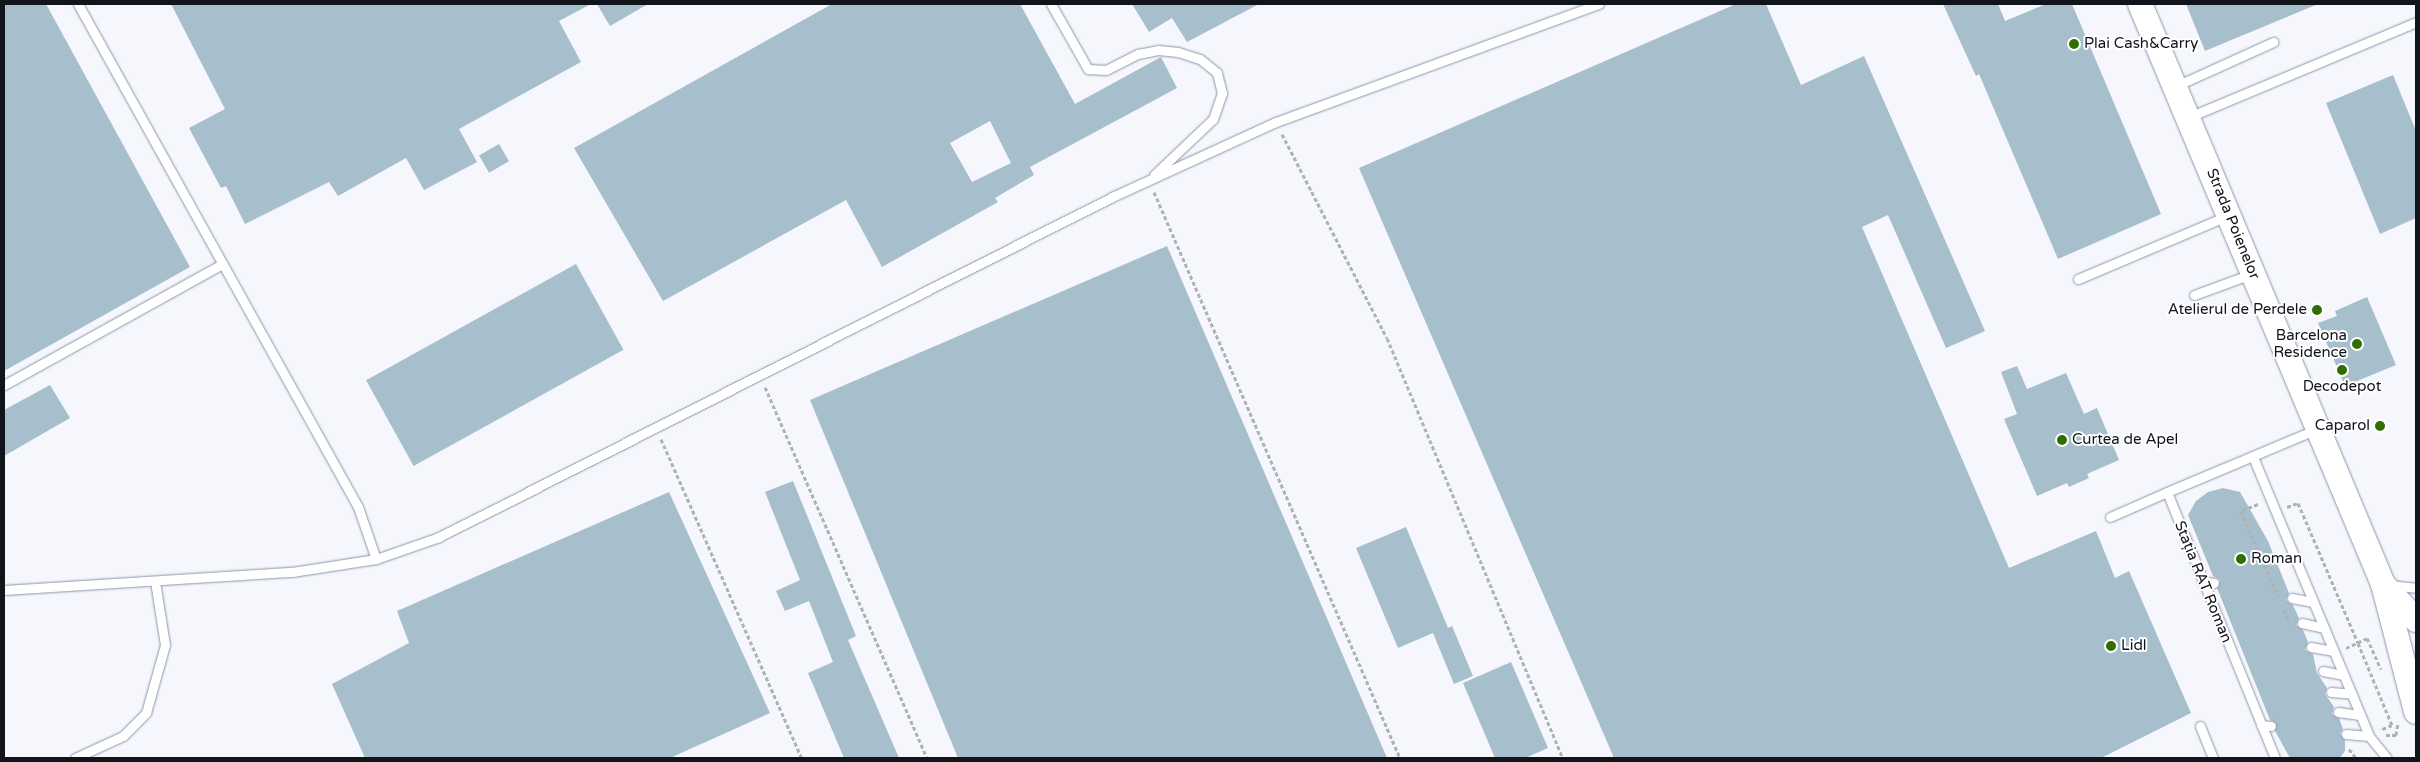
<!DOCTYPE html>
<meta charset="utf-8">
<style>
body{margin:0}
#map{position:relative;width:2420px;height:762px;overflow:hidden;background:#f5f7fc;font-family:"Varela Round",sans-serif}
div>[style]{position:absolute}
.building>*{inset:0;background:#a7becd;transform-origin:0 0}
.path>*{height:3px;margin-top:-1.5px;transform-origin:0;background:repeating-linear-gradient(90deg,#aeb1b6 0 4px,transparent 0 6.5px)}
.roads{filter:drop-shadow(0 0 1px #8b96ab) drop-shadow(0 0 1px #8b96ab)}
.service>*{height:9px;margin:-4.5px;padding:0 4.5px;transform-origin:4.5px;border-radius:4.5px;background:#fff}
.secondary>*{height:24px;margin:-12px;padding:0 12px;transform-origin:12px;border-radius:12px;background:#fff}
.dots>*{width:14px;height:14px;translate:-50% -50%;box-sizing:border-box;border:2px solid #fff;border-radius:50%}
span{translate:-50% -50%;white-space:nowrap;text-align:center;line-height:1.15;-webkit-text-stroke:4px #fff;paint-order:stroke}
.poi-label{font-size:15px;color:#10141b}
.left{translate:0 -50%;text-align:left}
.right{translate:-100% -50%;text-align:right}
.street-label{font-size:15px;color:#10141b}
.frame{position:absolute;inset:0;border:5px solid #10141b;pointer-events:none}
</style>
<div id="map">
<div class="building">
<i style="clip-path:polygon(4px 4px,46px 4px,190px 267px,4px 371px)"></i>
<i style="clip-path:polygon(171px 4px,591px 4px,559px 21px,581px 62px,459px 129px,477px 162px,424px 190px,406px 158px,338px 196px,329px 182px,245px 224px,226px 186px,221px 188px,189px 128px,225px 109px)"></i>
<i style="clip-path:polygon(597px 4px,648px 4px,610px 26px)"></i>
<i style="clip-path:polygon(evenodd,832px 4px,1020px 4px,1075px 104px,1161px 57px,1177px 88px,1030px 167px,1034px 175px,995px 198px,998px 202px,882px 267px,846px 200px,663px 301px,574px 148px,832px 4px,990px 121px,1011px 163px,972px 182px,950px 143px,990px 121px)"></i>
<i style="clip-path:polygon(1132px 4px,1259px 4px,1187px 42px,1172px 18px,1149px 32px)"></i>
<i style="clip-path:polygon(1736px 4px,1766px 4px,1801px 85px,1864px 56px,1985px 331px,1946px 348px,1888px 215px,1862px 227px,2009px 568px,2096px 531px,2115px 578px,2129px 571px,2191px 713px,2101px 758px,1614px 758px,1359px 168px)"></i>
<i style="clip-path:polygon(1943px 4px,1998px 4px,2005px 21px,2046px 4px,2072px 4px,2161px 214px,2058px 259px,1979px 74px,1976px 76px)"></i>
<i style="clip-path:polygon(2186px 4px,2318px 4px,2205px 51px)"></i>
<i style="clip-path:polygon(2393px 75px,2416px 131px,2416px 218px,2380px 234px,2326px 103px)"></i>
<i style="left:499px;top:144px;width:20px;height:23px;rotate:60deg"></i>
<i style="clip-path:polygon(1167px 246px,1387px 758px,958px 758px,810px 400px)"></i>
<i style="left:576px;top:264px;width:98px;height:240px;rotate:61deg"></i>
<i style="clip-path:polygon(2367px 297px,2396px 365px,2345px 386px,2318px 323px,2337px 316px,2335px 311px)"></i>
<i style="clip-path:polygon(2017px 366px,2027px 389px,2066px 373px,2084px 414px,2097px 408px,2119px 460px,2087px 474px,2089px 478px,2069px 487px,2067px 483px,2037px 496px,2004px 419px,2017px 414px,2001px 372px)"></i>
<i style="clip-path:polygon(50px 385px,70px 418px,4px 456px,4px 410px)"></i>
<i style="clip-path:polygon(793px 481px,856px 636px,848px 640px,899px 758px,844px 758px,808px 673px,833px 662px,809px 601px,785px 611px,776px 591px,800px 580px,765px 492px)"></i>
<i style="clip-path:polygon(2223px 488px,2240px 492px,2268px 541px,2289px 593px,2286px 600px,2293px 605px,2299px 618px,2296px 625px,2303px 630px,2308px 642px,2305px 650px,2313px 654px,2317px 673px,2327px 688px,2325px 694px,2334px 707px,2332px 714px,2339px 718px,2343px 729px,2340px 734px,2345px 740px,2345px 751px,2340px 758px,2290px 758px,2275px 731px,2276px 723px,2270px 720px,2217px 588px,2220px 580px,2213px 576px,2188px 515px,2196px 501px,2208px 492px)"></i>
<i style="clip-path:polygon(669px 492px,770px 713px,670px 758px,365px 758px,332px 684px,409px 643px,397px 611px)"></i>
<i style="clip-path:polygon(1406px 527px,1448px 628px,1452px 626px,1473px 676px,1454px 684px,1433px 633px,1398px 648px,1356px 548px)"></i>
<i style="clip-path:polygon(1511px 662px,1548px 748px,1525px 758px,1495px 758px,1463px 683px)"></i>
</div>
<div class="path">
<i style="left:1282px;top:134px;width:229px;rotate:62.8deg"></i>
<i style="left:1387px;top:338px;width:455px;rotate:67.3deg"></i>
<i style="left:1154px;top:192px;width:617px;rotate:66.51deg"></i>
<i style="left:765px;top:387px;width:405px;rotate:66.4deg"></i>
<i style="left:661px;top:439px;width:349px;rotate:66.2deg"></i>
<i style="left:2258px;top:504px;width:18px;rotate:158deg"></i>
<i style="left:2241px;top:511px;width:93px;rotate:66.5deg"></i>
<i style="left:2287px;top:507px;width:12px;rotate:-20deg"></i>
<i style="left:2298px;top:503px;width:152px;rotate:66.8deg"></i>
<i style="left:2358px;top:643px;width:89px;rotate:67.5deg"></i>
<i style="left:2392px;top:725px;width:13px;rotate:157deg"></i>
<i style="left:2284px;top:609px;width:13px;rotate:67deg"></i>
<i style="left:2346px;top:648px;width:23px;rotate:-25deg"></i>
<i style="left:2367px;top:638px;width:34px;rotate:66deg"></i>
<i style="left:2386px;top:735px;width:10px"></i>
<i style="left:2396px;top:735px;width:13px;rotate:-81deg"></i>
<i style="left:2349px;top:749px;width:11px;rotate:52deg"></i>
</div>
<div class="roads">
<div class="service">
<i style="left:78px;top:4px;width:576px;rotate:60.9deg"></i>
<i style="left:358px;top:507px;width:55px;rotate:70.9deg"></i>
<i style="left:1051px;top:4px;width:75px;rotate:60.4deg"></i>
<i style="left:1088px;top:69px;width:18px;rotate:3deg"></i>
<i style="left:1106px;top:70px;width:36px;rotate:-27deg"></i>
<i style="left:1138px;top:54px;width:20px;rotate:-11deg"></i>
<i style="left:1158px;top:50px;width:20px;rotate:6deg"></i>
<i style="left:1178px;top:52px;width:23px;rotate:18deg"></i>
<i style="left:1200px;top:59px;width:22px;rotate:39deg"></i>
<i style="left:1217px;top:73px;width:21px;rotate:76deg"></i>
<i style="left:1222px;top:93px;width:28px;rotate:109deg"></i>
<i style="left:1213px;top:119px;width:81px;rotate:136.5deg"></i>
<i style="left:2176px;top:86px;width:107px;rotate:-24.4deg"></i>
<i style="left:2189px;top:117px;width:246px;rotate:-22.7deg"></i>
<i style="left:2078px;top:279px;width:162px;rotate:-22.9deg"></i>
<i style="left:2194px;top:295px;width:61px;rotate:-20.2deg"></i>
<i style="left:4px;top:385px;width:249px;rotate:-29deg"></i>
<i style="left:2253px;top:457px;width:302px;rotate:67.4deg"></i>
<i style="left:2369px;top:736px;width:28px;rotate:51deg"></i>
<i style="left:2110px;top:517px;width:62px;rotate:-23.7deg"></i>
<i style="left:2202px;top:581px;width:12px;rotate:9deg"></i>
<i style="left:2389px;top:585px;width:27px;rotate:6deg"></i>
<i style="left:4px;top:590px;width:289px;rotate:-3.6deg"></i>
<i style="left:292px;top:572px;width:85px;rotate:-8.8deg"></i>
<i style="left:376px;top:559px;width:67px;rotate:-19.2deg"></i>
<i style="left:439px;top:537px;width:754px;rotate:-26.8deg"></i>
<i style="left:1112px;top:197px;width:180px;rotate:-24.6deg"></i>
<i style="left:1276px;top:122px;width:344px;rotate:-20.1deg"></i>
<i style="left:2292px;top:598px;width:21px;rotate:11deg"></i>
<i style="left:2302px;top:623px;width:23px;rotate:13deg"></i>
<i style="left:2311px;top:647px;width:22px;rotate:10deg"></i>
<i style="left:2323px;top:671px;width:20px;rotate:11deg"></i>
<i style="left:2331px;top:692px;width:21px;rotate:5deg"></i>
<i style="left:2338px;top:712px;width:22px;rotate:8deg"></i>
<i style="left:2261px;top:725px;width:10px;rotate:6deg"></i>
<i style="left:2200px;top:726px;width:35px;rotate:68deg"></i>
<i style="left:2346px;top:734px;width:23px;rotate:5deg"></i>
<i style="left:75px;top:758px;width:53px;rotate:-24.6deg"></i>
<i style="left:123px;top:736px;width:33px;rotate:-45deg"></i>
<i style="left:146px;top:713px;width:71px;rotate:-74.4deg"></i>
<i style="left:165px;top:645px;width:65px;rotate:-98.9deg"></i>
<i style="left:2275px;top:758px;width:287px;rotate:-112.1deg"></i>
<i style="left:2167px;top:492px;width:163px;rotate:-22.8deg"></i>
</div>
<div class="secondary">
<i style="left:2140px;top:4px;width:629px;rotate:67.27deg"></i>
<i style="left:2383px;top:584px;width:132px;rotate:75.5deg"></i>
<i style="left:2383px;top:584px;width:49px;rotate:47.5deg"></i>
</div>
</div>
<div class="dots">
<i style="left:2074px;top:44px;background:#2f6e00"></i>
<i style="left:2317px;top:310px;background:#2f6e00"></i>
<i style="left:2357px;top:344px;background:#2f6e00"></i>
<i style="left:2342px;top:370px;background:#2f6e00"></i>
<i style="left:2380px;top:426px;background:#2f6e00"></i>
<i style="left:2062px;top:440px;background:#2f6e00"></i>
<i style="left:2241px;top:559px;background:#2f6e00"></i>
<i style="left:2111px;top:646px;background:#2f6e00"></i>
</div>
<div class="poi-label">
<span class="left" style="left:2084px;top:44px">Plai Cash&amp;Carry</span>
<span class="right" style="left:2307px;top:310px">Atelierul de Perdele</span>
<span class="right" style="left:2347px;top:344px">Barcelona<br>Residence</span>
<span style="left:2342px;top:387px">Decodepot</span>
<span class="right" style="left:2370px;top:426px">Caparol</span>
<span class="left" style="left:2072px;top:440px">Curtea de Apel</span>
<span class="left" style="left:2251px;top:559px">Roman</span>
<span class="left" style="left:2121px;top:646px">Lidl</span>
</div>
<div class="street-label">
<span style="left:2233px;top:224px;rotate:68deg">Strada Poienelor</span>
<span style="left:2203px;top:582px;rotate:68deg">Stația RAT Roman</span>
</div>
<div class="frame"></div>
</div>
